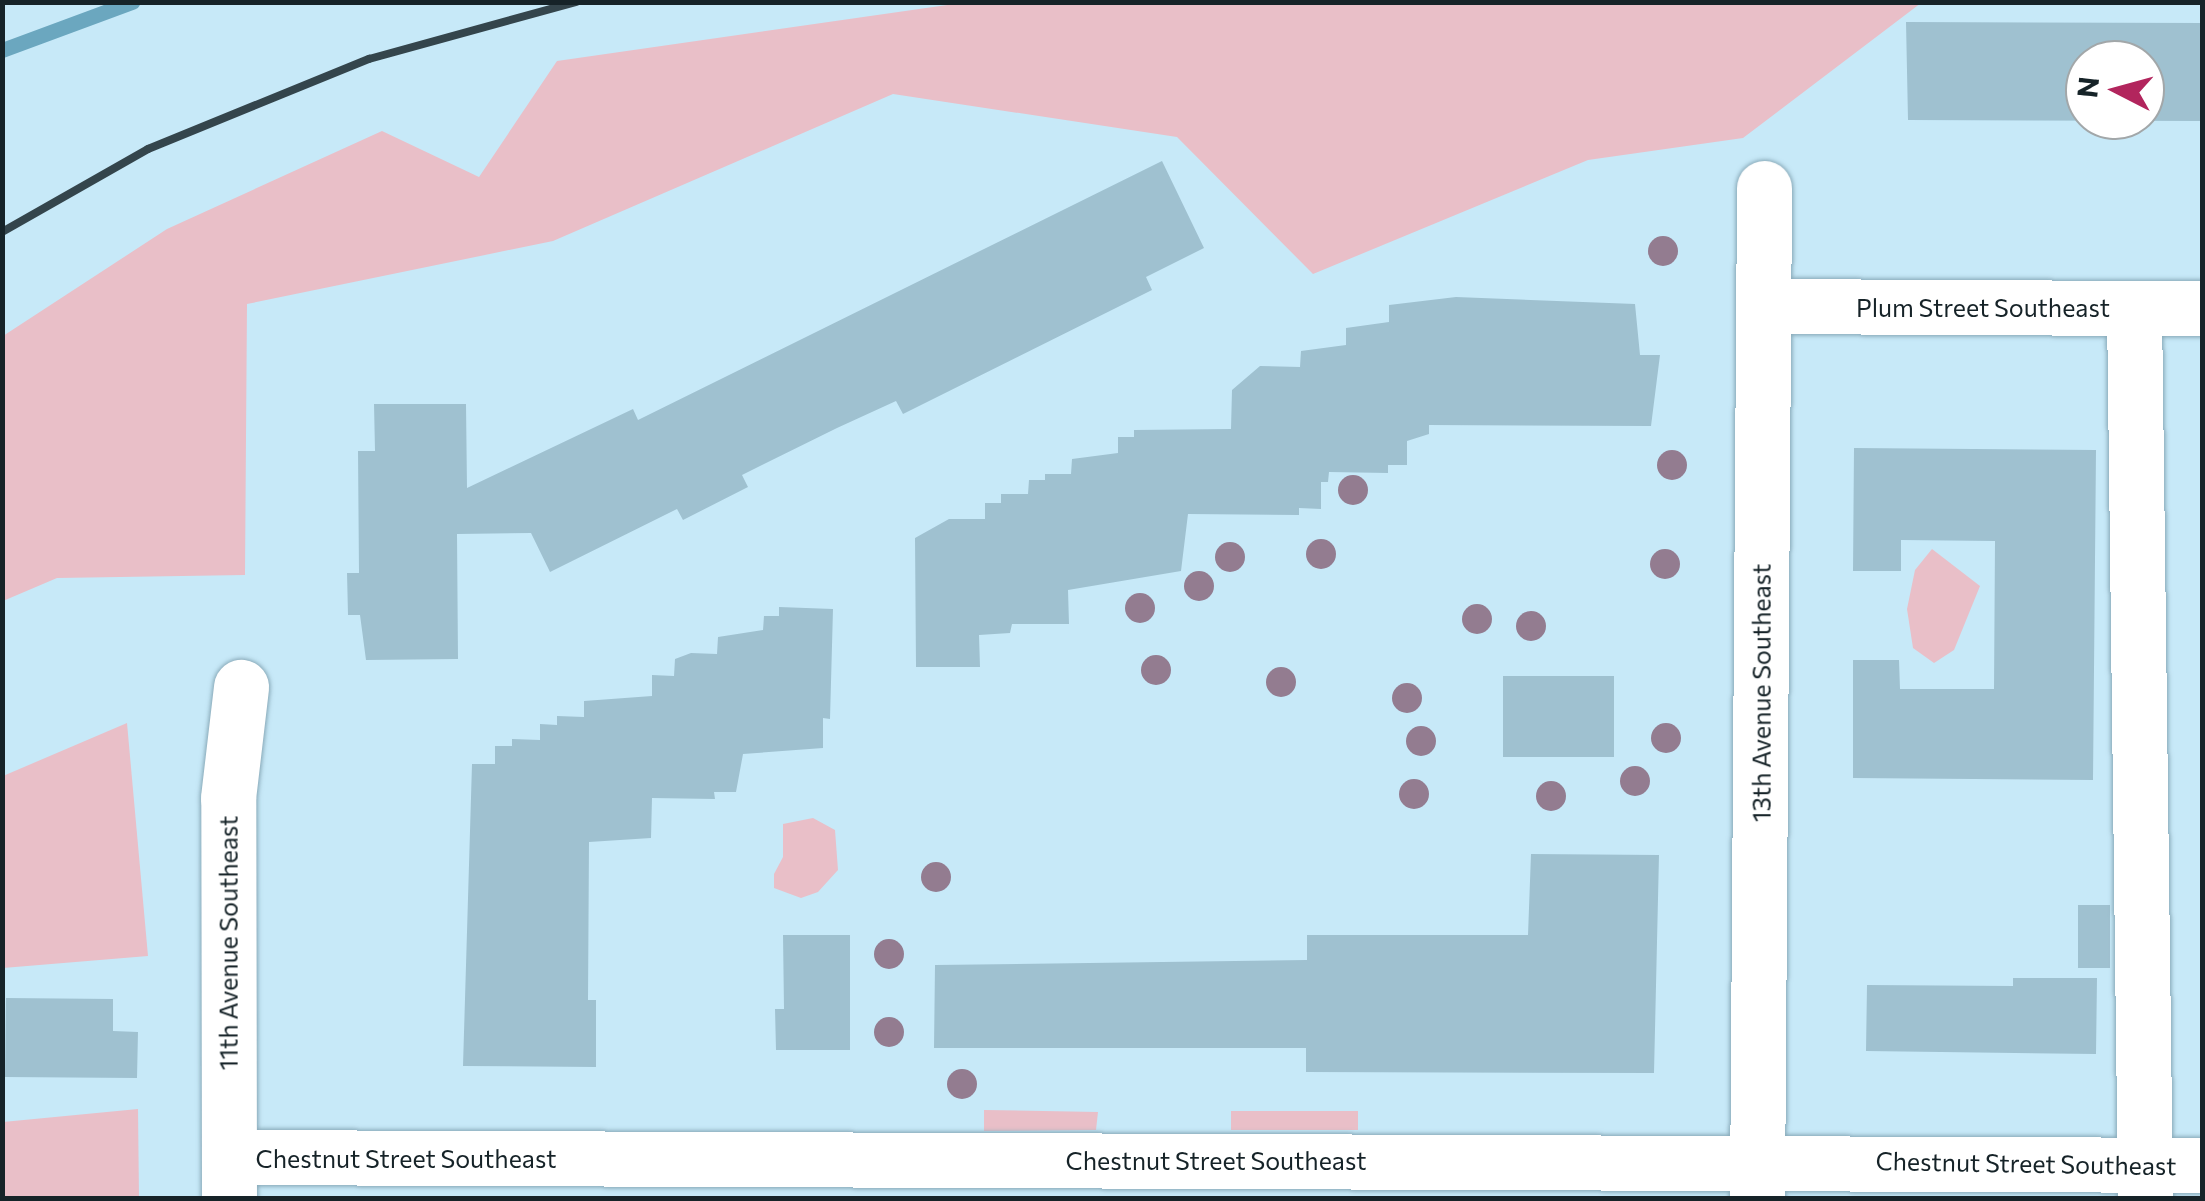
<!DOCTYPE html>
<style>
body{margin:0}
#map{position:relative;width:2205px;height:1201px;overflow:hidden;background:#c7e9f8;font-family:Commissioner,sans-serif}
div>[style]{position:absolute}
.green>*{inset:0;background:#e9bfc8;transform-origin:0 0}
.stream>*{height:15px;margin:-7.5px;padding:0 7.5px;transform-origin:7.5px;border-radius:7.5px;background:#6ba7bf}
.building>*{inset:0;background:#9fc1d0;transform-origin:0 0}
.roads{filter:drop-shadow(0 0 2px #89aab9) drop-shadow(0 0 2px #89aab9)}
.minor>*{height:55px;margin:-27.5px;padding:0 27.5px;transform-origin:27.5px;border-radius:27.5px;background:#fff}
.rail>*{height:8px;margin:-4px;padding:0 4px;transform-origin:4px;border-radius:4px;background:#34454c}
.trees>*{width:30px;height:30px;margin:-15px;border-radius:50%;background:#937c90}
span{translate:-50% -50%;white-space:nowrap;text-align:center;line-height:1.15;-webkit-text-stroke:9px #fff;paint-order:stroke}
.street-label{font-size:25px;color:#162328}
.frame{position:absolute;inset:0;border:5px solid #162328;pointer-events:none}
.north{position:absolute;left:2065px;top:40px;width:100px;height:100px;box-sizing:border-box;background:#fff;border:2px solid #a2a7a9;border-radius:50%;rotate:276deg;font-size:28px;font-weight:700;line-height:40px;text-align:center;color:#162328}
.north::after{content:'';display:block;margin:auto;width:35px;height:45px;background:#b2255d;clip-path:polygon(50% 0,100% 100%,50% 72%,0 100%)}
</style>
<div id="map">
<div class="green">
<i style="clip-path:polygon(968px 2px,1921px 3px,1743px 138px,1588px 160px,1313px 274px,1177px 137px,893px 94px,553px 241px,247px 304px,245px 575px,57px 578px,3px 601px,3px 336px,167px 229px,382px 131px,479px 177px,557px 61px)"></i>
<i style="clip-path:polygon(1932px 549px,1980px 586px,1954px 650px,1934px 663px,1913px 648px,1907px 609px,1915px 570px)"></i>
<i style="clip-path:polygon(127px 723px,148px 956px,3px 968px,3px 776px)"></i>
<i style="clip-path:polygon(813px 818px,835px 830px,838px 870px,818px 892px,801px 898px,774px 888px,774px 874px,783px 857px,783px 824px)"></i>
<i style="clip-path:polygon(138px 1109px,139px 1198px,3px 1198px,3px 1122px)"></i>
<i style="clip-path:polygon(984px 1110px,1098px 1112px,1096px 1130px,984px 1131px)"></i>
<i style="left:1358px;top:1111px;width:19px;height:127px;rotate:90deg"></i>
</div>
<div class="stream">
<i style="left:2px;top:50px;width:139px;rotate:-20.3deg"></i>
</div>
<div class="building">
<i style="clip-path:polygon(evenodd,1906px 22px,2202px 23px,2202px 121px,1908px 120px,1906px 22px,2085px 60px,2145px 60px,2145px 120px,2085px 120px,2085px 60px)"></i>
<i style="clip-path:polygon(1162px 161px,1204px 248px,1146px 277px,1152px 290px,903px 414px,896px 401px,837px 428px,742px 475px,748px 487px,683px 520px,677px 509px,550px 572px,531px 533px,457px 534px,458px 659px,366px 660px,360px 615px,348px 615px,347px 573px,359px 573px,358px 451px,375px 451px,374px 404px,466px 404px,467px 488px,633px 409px,638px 420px)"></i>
<i style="clip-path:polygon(1456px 297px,1635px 304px,1640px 355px,1660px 355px,1651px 426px,1429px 425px,1429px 434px,1407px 441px,1407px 465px,1388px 465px,1388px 473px,1329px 472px,1328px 482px,1321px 482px,1321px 509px,1299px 508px,1299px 515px,1188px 514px,1181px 571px,1068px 590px,1069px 624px,1012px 624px,1010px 633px,979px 635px,980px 667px,916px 667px,915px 538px,949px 519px,985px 519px,985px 503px,1001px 503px,1001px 494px,1028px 494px,1029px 480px,1045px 480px,1045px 474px,1071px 474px,1072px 459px,1118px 453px,1118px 437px,1134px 437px,1134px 430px,1231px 429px,1232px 390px,1260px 366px,1300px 367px,1301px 351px,1346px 345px,1346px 328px,1389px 322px,1389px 305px)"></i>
<i style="clip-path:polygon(1854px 448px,2096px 450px,2093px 780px,1853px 778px,1853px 660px,1899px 660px,1900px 689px,1994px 689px,1995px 541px,1901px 540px,1901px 571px,1853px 571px)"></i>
<i style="clip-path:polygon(779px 607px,833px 609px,830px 719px,823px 718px,823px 748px,743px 754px,736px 792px,714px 792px,715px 799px,652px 798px,651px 838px,589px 842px,588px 1000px,596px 1000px,596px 1067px,463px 1066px,472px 764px,495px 764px,495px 746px,512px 746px,512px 739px,540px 740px,540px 724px,557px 725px,557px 716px,584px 717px,584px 701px,652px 696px,652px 675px,674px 676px,675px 659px,691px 653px,717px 654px,718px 637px,763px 630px,764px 616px,779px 616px)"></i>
<i style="left:1503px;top:676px;width:111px;height:81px"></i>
<i style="clip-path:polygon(1531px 854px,1659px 855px,1654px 1073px,1306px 1072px,1306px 1048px,934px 1048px,935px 965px,1307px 960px,1307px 935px,1528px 935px)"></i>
<i style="left:2078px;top:905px;width:32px;height:63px"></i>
<i style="clip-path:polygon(783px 935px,850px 935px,850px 1050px,776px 1050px,775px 1009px,784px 1009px)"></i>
<i style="clip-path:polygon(2013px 978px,2097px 978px,2096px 1054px,1866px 1051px,1867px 985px,2013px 986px)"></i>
<i style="clip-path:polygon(6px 998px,113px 999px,113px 1031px,138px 1032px,137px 1078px,5px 1077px)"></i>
</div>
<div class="roads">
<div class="minor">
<i style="left:1763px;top:306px;width:439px;rotate:0.3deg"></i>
<i style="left:2134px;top:308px;width:890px;rotate:89.29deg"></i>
<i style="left:229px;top:1157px;width:1973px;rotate:0.23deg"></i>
<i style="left:229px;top:1198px;width:400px;rotate:-90.1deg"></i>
<i style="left:228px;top:798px;width:112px;rotate:-83.3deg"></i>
<i style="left:1757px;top:1198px;width:1010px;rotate:-89.6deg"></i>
</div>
</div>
<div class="rail">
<i style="left:2px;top:232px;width:168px;rotate:-29.6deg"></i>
<i style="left:148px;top:149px;width:239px;rotate:-22.2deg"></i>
<i style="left:369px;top:59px;width:215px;rotate:-15.4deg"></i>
</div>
<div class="trees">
<i style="left:1663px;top:251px"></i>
<i style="left:1672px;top:465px"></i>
<i style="left:1353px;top:490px"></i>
<i style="left:1321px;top:554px"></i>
<i style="left:1230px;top:557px"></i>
<i style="left:1665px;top:564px"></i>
<i style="left:1199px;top:586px"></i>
<i style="left:1140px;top:608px"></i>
<i style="left:1477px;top:619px"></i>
<i style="left:1531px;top:626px"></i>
<i style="left:1156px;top:670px"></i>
<i style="left:1281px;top:682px"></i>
<i style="left:1407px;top:698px"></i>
<i style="left:1666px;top:738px"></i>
<i style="left:1421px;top:741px"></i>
<i style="left:1635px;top:781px"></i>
<i style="left:1414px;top:794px"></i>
<i style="left:1551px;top:796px"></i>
<i style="left:936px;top:877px"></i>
<i style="left:889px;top:954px"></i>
<i style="left:889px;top:1032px"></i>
<i style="left:962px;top:1084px"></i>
</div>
<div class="street-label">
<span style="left:1983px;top:307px">Plum Street Southeast</span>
<span style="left:1761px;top:693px;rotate:-90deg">13th Avenue Southeast</span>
<span style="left:228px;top:943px;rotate:-90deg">11th Avenue Southeast</span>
<span style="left:406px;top:1158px">Chestnut Street Southeast</span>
<span style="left:1216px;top:1160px">Chestnut Street Southeast</span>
<span style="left:2026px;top:1163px;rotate:1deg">Chestnut Street Southeast</span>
</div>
<div class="frame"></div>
<div class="north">N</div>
</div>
